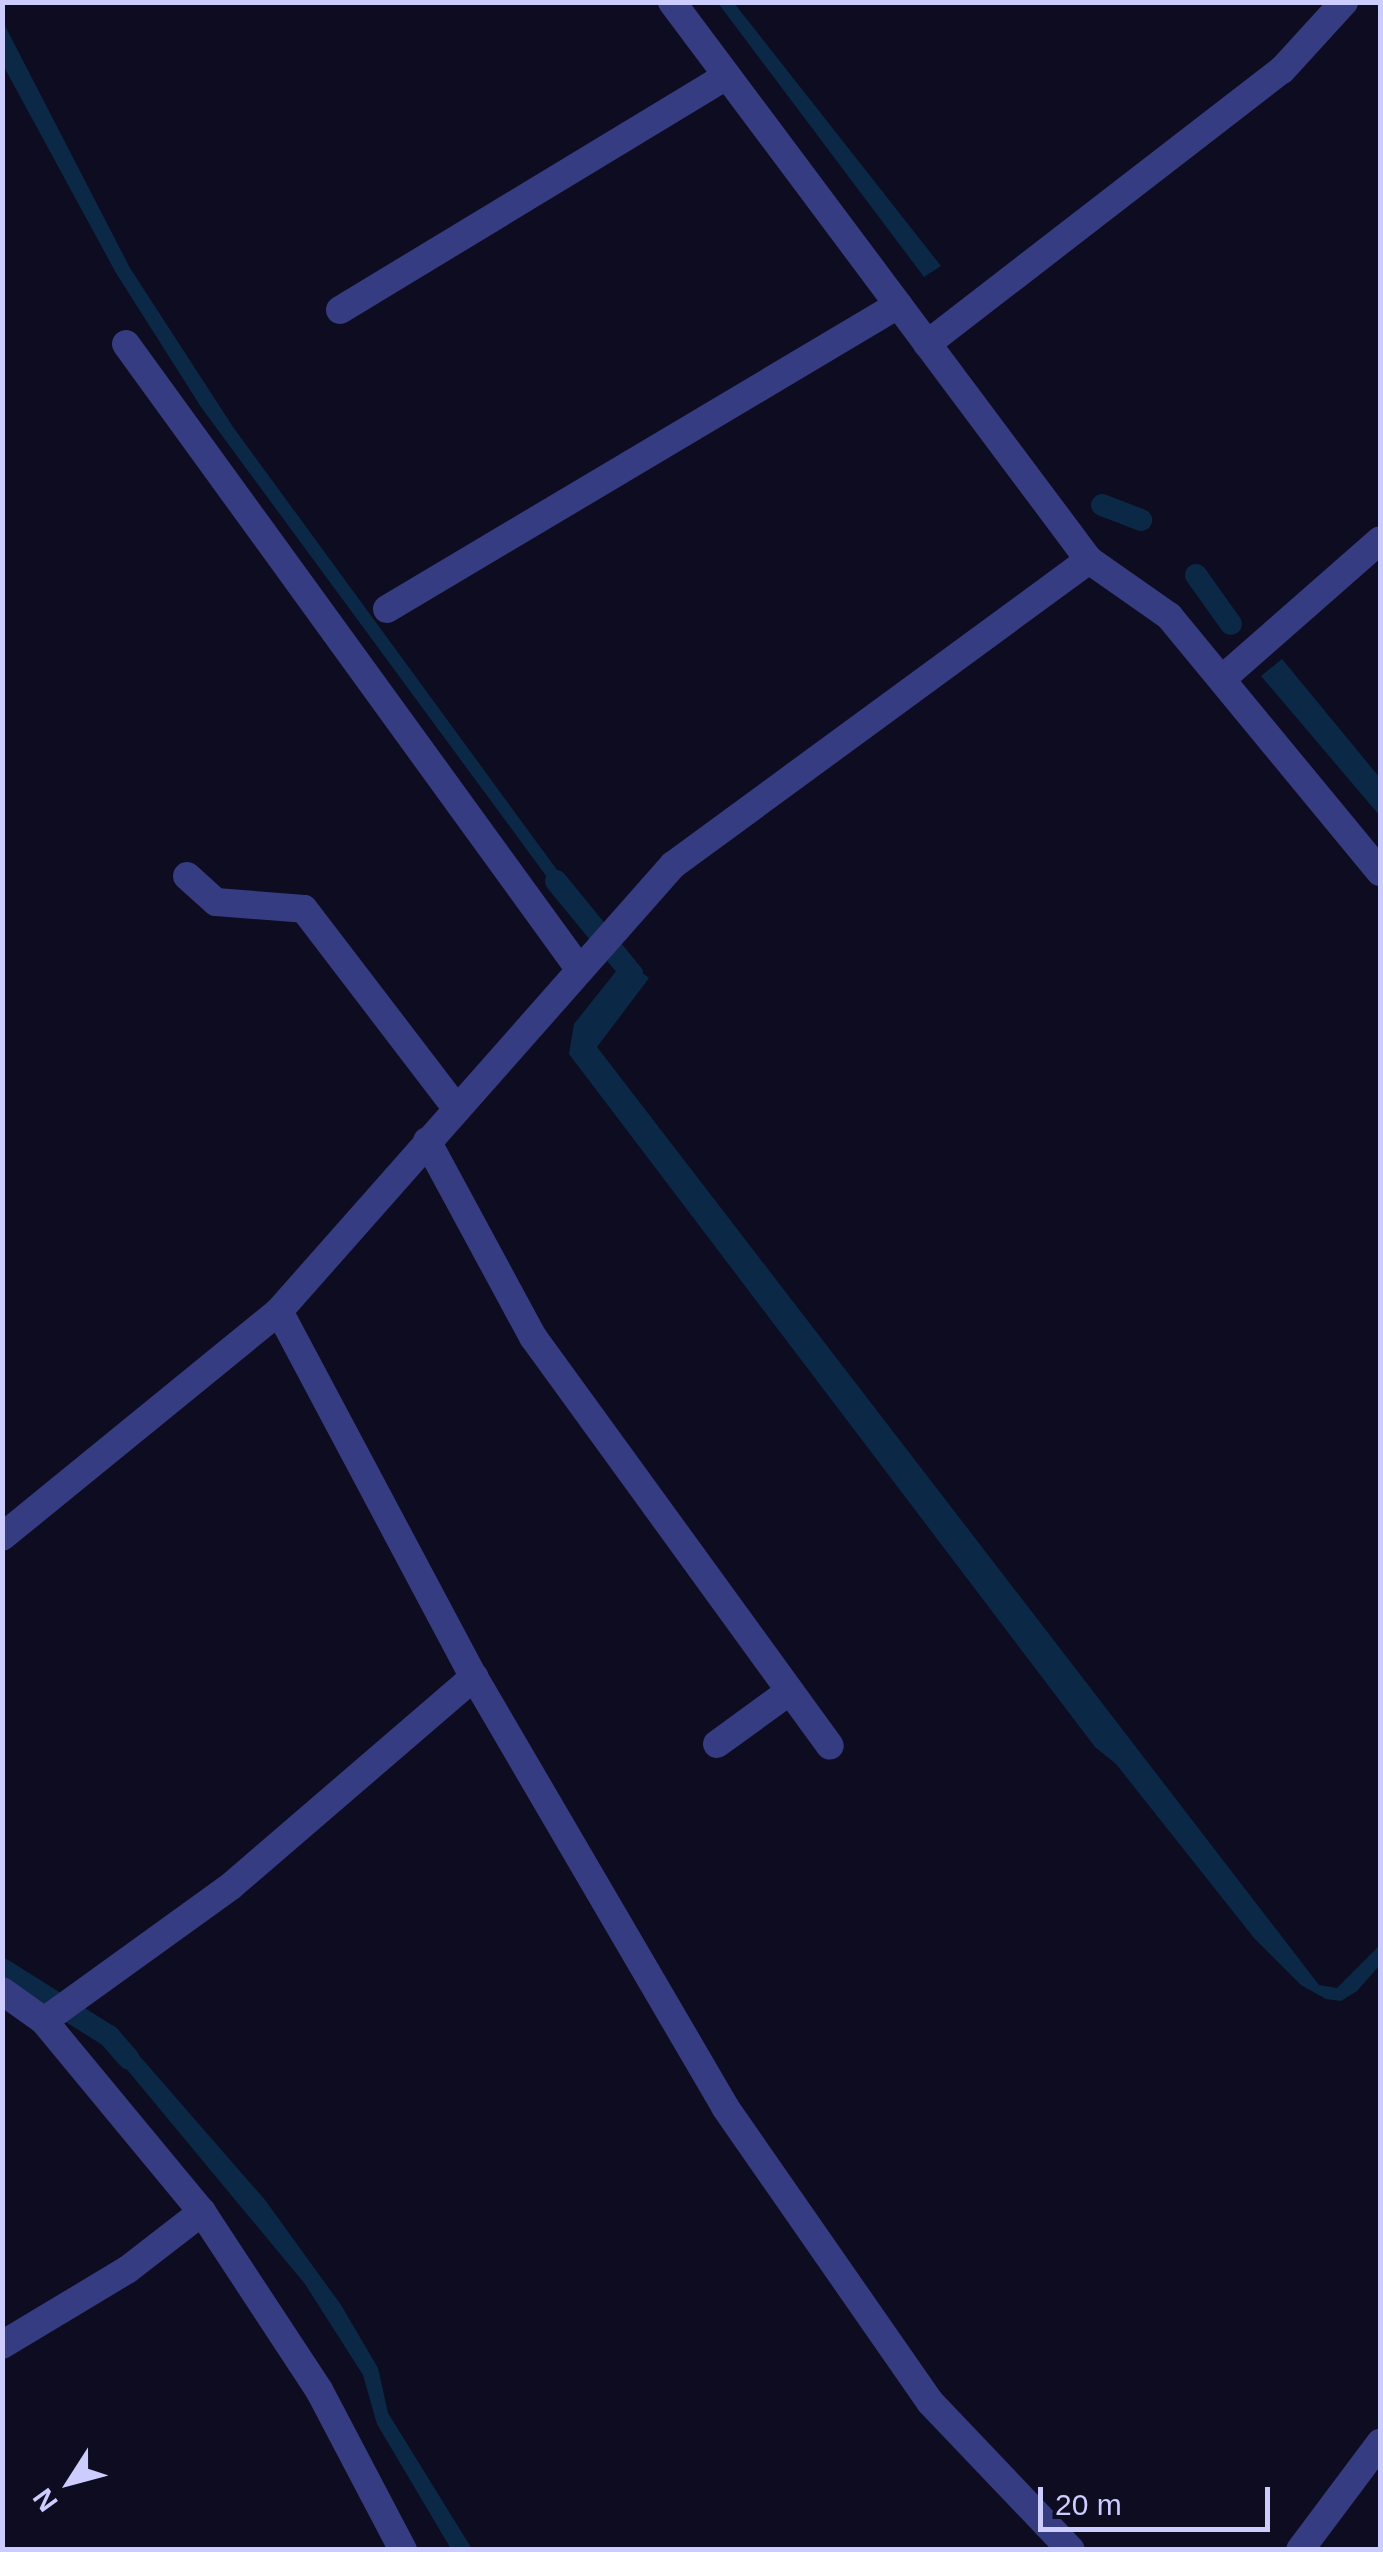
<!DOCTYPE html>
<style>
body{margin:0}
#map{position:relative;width:1383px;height:2552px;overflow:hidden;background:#0d0c20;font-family:Helvetica,sans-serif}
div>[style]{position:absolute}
.water>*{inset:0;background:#0b2946}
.stream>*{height:22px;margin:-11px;padding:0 11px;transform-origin:11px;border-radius:11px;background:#0b2946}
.service>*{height:28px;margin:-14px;padding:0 14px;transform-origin:14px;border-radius:14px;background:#363c81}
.minor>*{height:28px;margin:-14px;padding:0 14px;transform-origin:14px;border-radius:14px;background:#363c81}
.tertiary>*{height:28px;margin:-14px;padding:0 14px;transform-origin:14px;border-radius:14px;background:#363c81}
span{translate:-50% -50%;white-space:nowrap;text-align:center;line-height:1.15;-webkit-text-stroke:8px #0d0c20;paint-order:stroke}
.frame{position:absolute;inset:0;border:5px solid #ccf;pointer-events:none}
.north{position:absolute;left:20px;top:2432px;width:100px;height:100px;-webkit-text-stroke:8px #0d0c20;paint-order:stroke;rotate:234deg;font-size:28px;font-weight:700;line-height:40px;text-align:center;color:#ccf}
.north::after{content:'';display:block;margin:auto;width:35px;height:45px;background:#ccf;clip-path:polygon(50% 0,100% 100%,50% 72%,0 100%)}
.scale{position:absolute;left:1038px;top:2487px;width:232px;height:45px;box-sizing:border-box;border:5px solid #ccf;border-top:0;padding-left:12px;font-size:30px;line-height:35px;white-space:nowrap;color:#ccf;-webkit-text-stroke:8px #0d0c20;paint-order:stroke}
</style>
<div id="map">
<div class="water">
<i style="clip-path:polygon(718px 3px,734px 3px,941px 266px,924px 277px)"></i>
<i style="clip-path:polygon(3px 22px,130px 268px,233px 427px,579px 900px,569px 907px,201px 407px,116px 273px,3px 65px)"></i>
<i style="clip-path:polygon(1282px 659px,1380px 778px,1380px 816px,1261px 676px)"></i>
<i style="clip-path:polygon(625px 960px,649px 978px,597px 1047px,1319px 1985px,1337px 1988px,1380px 1945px,1380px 1965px,1357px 1991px,1341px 2001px,1326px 1999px,1301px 1985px,1254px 1938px,1116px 1764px,1095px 1747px,569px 1054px,574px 1024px)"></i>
<i style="clip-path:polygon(117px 2030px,265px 2200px,341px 2305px,378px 2368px,388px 2413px,472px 2549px,451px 2549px,377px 2424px,363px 2375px,305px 2284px,105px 2043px)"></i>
</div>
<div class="stream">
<i style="left:1102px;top:505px;width:42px;rotate:21deg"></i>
<i style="left:1196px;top:575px;width:60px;rotate:54.5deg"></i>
<i style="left:556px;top:881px;width:120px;rotate:50.7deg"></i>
<i style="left:632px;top:974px;width:14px;rotate:126deg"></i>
<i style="left:2px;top:1969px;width:126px;rotate:32.1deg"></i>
<i style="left:109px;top:2036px;width:30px;rotate:49deg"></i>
</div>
<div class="service">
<i style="left:340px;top:310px;width:452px;rotate:-31.2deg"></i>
<i style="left:126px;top:344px;width:773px;rotate:54.05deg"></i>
<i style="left:387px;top:609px;width:595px;rotate:-30.75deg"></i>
<i style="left:1222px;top:679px;width:210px;rotate:-41.3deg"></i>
<i style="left:44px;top:2021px;width:231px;rotate:-35.8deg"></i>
</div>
<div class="minor">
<i style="left:672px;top:2px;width:697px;rotate:53.23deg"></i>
<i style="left:1089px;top:560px;width:98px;rotate:35deg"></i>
<i style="left:1169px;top:616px;width:332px;rotate:50.5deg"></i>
<i style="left:927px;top:344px;width:448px;rotate:-37.7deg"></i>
<i style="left:1282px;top:70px;width:92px;rotate:-47.6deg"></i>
<i style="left:187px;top:876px;width:39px;rotate:42deg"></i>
<i style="left:216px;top:902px;width:88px;rotate:4.5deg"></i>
<i style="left:304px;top:909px;width:252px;rotate:52.6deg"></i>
<i style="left:427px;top:1141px;width:223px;rotate:61.6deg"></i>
<i style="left:533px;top:1337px;width:505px;rotate:54.01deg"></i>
<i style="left:279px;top:1311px;width:415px;rotate:62deg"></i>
<i style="left:474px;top:1677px;width:498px;rotate:59.7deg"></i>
<i style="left:725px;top:2107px;width:359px;rotate:55.2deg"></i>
<i style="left:930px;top:2402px;width:204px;rotate:46.4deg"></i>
<i style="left:2px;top:1537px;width:357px;rotate:-39.2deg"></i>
<i style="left:279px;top:1311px;width:595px;rotate:-48.54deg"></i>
<i style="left:673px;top:865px;width:516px;rotate:-36.25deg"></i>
<i style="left:717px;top:1744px;width:90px;rotate:-36deg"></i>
<i style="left:231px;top:1886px;width:321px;rotate:-40.7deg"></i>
<i style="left:2px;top:1991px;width:52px;rotate:35.5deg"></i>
<i style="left:44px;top:2021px;width:248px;rotate:50.4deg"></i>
<i style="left:202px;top:2212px;width:213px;rotate:56.7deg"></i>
<i style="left:319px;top:2390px;width:181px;rotate:62.3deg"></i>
<i style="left:2px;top:2345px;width:146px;rotate:-31deg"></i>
<i style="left:127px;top:2270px;width:95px;rotate:-37.7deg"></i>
</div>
<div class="tertiary">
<i style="left:1300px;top:2550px;width:134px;rotate:-53.2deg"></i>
</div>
<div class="frame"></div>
<div class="north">N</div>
<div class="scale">20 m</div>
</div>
